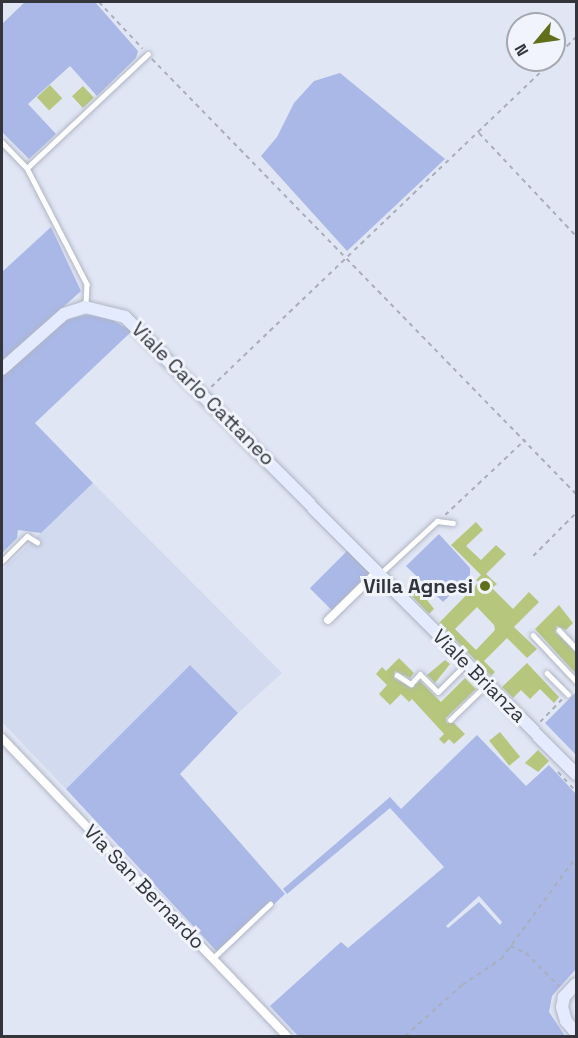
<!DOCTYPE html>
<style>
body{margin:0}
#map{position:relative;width:578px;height:1038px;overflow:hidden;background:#e1e6f5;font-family:"Space Grotesk",sans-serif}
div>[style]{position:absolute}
.built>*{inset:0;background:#d2daf0}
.green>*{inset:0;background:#a9b8e7;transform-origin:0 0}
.building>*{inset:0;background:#b6c67c;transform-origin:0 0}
.path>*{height:1.5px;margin-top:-0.75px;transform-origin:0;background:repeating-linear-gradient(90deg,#aaaeba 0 4.5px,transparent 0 9px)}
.roads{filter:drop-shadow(0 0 2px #b0b5c3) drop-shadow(0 0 2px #b0b5c3)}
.lane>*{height:4.5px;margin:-2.25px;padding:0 2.25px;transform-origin:2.25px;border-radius:2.25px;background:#fff}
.street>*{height:8px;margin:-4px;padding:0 4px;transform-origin:4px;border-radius:4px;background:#fff}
.secondary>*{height:12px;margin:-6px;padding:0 6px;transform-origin:6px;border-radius:6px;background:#e5ebff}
.dots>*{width:16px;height:16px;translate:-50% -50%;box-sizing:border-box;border:3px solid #f1f4fd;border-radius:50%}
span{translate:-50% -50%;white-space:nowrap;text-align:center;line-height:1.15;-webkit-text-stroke:6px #f1f4fd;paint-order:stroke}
.street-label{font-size:20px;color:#33353b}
.poi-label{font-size:20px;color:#33353b;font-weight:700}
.right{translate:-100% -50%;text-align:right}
.frame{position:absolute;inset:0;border:3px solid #33353b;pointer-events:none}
.north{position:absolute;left:506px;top:12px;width:60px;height:60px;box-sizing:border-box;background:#f1f4fd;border:2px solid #a5a8af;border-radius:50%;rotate:241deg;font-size:16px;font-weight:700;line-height:24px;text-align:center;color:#33353b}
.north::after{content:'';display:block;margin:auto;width:21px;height:27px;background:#616f1a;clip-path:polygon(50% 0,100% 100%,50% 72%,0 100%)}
</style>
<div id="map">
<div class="built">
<i style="clip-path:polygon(93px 483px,282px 673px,238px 713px,190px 665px,66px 789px,2px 722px,2px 570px)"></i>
</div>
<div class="green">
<i style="clip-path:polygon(25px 2px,95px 2px,138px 51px,136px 58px,97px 96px,70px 66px,28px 104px,56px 134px,29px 159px,2px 132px,2px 24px)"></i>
<i style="clip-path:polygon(340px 73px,445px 159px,347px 251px,261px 156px,277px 137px,294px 103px,314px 81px)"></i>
<i style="clip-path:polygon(51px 227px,81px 291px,2px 362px,2px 272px)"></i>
<i style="clip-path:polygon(86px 315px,105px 316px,132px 331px,35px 423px,93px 483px,41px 533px,18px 530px,17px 538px,2px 553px,2px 376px,66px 319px)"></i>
<i style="clip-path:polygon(439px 534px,470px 568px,470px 575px,443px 602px,406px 566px)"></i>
<i style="left:348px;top:550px;width:33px;height:54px;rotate:45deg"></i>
<i style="clip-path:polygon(190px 665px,238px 713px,180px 774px,285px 894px,220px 955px,66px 789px)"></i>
<i style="clip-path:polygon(576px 692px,576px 755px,545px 723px)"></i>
<i style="clip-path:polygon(evenodd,477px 735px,526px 786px,549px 765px,576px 794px,576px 969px,552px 996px,549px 1012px,565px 1036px,298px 1036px,270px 1006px,341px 942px,348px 948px,444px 867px,390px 808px,287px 894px,283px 889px,390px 797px,401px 809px,477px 735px,479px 896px,502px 922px,500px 925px,479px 902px,448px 928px,446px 926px,479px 896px)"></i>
</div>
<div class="building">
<i style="left:50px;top:85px;width:18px;height:18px;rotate:47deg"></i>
<i style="left:83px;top:86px;width:16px;height:15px;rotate:47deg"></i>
<i style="clip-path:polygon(evenodd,476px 522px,483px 530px,466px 546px,481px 560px,496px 545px,506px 554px,486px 574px,497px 584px,492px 588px,513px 609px,529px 592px,539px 602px,514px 627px,537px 649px,527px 658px,507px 638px,484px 661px,495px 672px,491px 676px,439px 623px,479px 582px,476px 580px,481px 575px,451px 545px,476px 522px,477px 607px,494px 625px,495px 630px,476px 650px,455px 629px,477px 607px)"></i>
<i style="clip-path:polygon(417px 587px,434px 609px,429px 614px,410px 594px)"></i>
<i style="clip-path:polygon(559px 605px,573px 623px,566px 630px,557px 626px,555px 632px,576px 652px,576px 674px,535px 629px)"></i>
<i style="clip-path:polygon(399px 658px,414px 673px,410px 678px,395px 671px,394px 678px,411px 688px,420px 681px,441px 702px,465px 678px,476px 689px,446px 718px,447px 723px,454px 723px,465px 734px,454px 744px,449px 739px,444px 744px,439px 739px,444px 734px,412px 699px,409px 702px,401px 694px,390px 705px,379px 694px,387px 685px,376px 674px,382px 667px,386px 671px)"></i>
<i style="clip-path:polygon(445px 660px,450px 664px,435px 683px,427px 675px)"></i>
<i style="clip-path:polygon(527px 663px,559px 697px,554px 703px,540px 689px,530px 699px,521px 690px,513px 698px,502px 687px)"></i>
<i style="left:500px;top:732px;width:32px;height:14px;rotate:51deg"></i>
<i style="clip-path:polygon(538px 750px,549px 761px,538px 772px,525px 763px)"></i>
</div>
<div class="path">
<i style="left:99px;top:2px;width:64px;rotate:46.9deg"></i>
<i style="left:152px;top:59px;width:607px;rotate:45.73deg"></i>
<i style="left:554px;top:59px;width:31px;rotate:-45deg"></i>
<i style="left:479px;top:133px;width:141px;rotate:46.7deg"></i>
<i style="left:211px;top:387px;width:473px;rotate:-43.7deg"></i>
<i style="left:445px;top:515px;width:110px;rotate:-43.2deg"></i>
<i style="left:533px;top:556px;width:61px;rotate:-45deg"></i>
<i style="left:540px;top:722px;width:33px;rotate:-46deg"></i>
<i style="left:558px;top:772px;width:26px;rotate:47deg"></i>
<i style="left:510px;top:946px;width:17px;rotate:24deg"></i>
<i style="left:526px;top:953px;width:47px;rotate:45deg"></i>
<i style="left:405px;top:1036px;width:76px;rotate:-41.8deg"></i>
<i style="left:462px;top:985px;width:47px;rotate:-33.7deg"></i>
<i style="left:501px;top:959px;width:127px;rotate:-53.7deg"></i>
</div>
<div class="roads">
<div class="lane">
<i style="left:2px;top:142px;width:36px;rotate:46deg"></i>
<i style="left:27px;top:168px;width:131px;rotate:62.7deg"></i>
<i style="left:87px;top:284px;width:21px;rotate:93deg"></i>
<i style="left:27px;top:168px;width:166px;rotate:-43.3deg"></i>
<i style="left:2px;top:561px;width:35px;rotate:-45deg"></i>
<i style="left:27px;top:536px;width:12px;rotate:31deg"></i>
<i style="left:380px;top:574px;width:78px;rotate:-42.9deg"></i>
<i style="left:437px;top:521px;width:16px;rotate:7deg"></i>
<i style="left:559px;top:630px;width:25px;rotate:47deg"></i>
<i style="left:533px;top:635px;width:63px;rotate:46.9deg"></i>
<i style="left:547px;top:673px;width:30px;rotate:45deg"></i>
<i style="left:397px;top:675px;width:17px;rotate:33deg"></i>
<i style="left:411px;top:684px;width:13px;rotate:-48deg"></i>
<i style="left:420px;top:674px;width:25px;rotate:45deg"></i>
<i style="left:438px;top:692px;width:40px;rotate:-45deg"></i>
<i style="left:450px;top:720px;width:50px;rotate:-44.2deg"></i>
<i style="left:212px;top:959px;width:80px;rotate:-43.5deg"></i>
</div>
<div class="street">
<i style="left:328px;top:620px;width:69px;rotate:-44.4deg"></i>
<i style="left:2px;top:738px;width:412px;rotate:46.3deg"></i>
</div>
<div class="secondary">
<i style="left:2px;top:369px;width:83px;rotate:-41.6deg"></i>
<i style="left:64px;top:314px;width:22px;rotate:-18deg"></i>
<i style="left:85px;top:307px;width:41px;rotate:14deg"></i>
<i style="left:125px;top:317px;width:642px;rotate:45.38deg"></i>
<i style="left:576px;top:984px;width:18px;rotate:133deg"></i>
<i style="left:564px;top:997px;width:10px;rotate:101deg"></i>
<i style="left:562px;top:1007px;width:15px;rotate:74deg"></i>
<i style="left:566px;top:1021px;width:16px;rotate:50deg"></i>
</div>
</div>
<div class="dots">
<i style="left:485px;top:586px;background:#616f1a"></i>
</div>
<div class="street-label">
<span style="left:203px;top:394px;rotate:45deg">Viale Carlo Cattaneo</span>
<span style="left:479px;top:676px;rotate:45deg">Viale Brianza</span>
<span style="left:144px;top:887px;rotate:46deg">Via San Bernardo</span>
</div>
<div class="poi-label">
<span class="right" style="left:473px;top:586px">Villa Agnesi</span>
</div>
<div class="frame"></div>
<div class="north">N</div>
</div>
